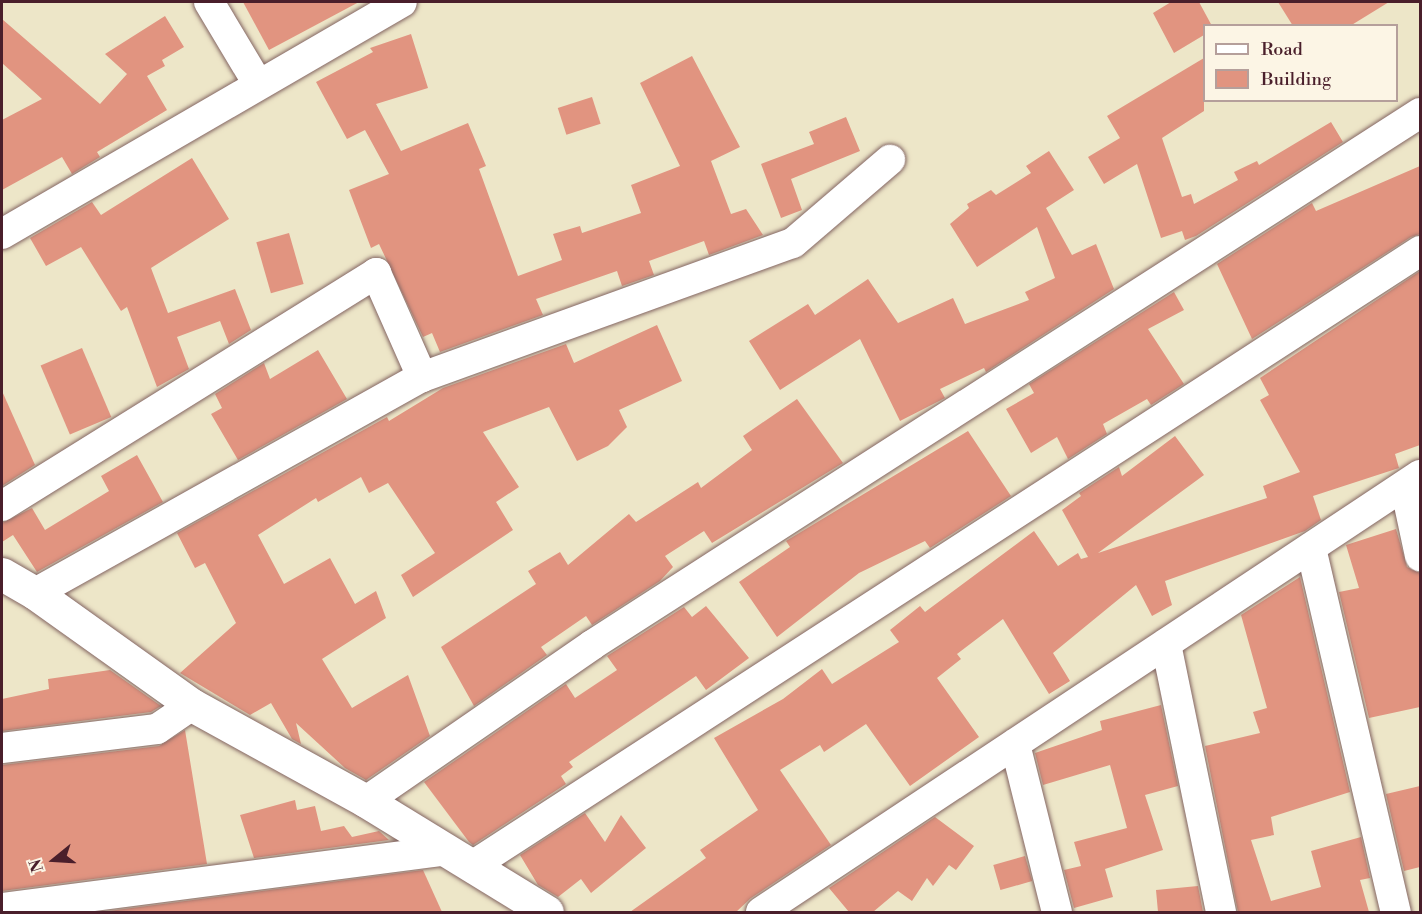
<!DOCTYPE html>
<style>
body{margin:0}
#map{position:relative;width:1422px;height:914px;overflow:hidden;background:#ede6c8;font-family:"Libre Bodoni",serif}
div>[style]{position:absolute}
.building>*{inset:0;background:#e19480;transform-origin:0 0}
.roads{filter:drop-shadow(0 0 2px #836562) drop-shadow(0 0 2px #836562)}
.minor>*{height:30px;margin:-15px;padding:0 15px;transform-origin:15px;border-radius:15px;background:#fff}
.tertiary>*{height:33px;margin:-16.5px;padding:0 16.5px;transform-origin:16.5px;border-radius:16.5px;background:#fff}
span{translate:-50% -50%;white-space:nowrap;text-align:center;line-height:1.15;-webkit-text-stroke:4.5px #fcf5e5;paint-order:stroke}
.frame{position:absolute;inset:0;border:3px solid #4a1f2b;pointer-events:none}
.legend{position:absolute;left:1203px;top:24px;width:195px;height:78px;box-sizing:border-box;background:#fcf5e5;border:2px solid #b59f9b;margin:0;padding:8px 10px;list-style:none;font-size:18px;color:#4a1f2b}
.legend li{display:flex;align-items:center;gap:12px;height:30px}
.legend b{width:30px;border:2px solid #b59f9b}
.north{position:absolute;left:24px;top:830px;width:60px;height:60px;-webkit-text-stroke:4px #fcf5e5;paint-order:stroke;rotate:252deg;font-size:16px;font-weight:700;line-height:24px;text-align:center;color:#4a1f2b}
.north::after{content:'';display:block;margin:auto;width:21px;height:27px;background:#4a1f2b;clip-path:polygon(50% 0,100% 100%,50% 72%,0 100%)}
</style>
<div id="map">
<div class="building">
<i style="clip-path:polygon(243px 2px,359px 2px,269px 50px)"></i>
<i style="clip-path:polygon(1171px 2px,1199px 2px,1212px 26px,1204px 26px,1204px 35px,1174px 53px,1153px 13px)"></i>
<i style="clip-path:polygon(1278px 2px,1389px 2px,1350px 26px,1293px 26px)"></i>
<i style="clip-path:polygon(165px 16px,184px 47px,162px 60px,165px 66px,147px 76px,167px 110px,97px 152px,100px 157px,72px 174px,62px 157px,2px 190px,2px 120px,42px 99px,2px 63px,2px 19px,100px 104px,127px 74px,105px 54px)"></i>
<i style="clip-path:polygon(411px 34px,428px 88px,376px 104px,401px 151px,468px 123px,486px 166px,479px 169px,518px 276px,562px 260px,553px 234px,580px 226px,582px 233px,641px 213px,631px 185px,680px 166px,640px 83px,692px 56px,740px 147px,711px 161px,731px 214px,746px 209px,763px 235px,709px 255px,704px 241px,649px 261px,654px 275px,622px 286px,617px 271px,536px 299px,543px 315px,440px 352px,432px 333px,423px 337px,379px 244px,371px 248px,349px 190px,389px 174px,365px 130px,347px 139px,316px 82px,373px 52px,370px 48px)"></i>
<i style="clip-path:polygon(1204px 58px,1204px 111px,1162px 138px,1182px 197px,1191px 194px,1194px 204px,1238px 180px,1234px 172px,1257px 161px,1259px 165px,1331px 122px,1343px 142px,1196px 236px,1185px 240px,1182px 231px,1161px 238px,1137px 164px,1104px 184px,1088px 157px,1120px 138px,1107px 116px)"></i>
<i style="left:592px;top:97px;width:28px;height:36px;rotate:72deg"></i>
<i style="clip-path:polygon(846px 117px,860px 151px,791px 179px,802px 210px,781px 218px,761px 164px,814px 144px,809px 132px)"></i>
<i style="clip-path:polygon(1049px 151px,1074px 190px,1046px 208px,1072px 255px,1096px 244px,1114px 289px,986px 372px,984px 368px,940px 389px,945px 398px,900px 421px,860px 339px,780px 390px,749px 341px,808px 304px,815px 315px,868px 279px,898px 323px,953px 298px,965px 324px,1029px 300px,1025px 292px,1055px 278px,1037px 227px,977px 267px,950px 224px,969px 208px,967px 204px,991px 190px,996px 195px,1031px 173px,1026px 166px)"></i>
<i style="clip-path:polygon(192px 158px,229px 219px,151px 268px,168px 313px,235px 289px,251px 330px,229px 344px,220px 321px,177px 337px,189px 369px,157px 387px,127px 307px,121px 311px,81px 247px,46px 266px,30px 238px,92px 202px,101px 215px)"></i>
<i style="clip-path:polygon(1420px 166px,1420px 234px,1411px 237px,1252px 339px,1217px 264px,1312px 203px,1316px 211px)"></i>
<i style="left:289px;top:233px;width:53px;height:34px;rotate:74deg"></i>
<i style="clip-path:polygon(1420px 271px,1420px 445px,1395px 454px,1399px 468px,1313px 496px,1321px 520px,1305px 531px,1165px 581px,1172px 605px,1152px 616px,1136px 585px,1053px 653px,1070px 681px,1049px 694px,1003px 619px,957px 654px,961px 659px,937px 678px,979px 737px,910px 786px,866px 724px,824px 752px,820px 745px,780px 770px,831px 845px,751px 898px,736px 912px,630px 912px,706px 858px,700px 850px,758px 810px,714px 738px,783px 699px,822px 669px,832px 684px,899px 642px,890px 630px,920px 606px,925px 612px,1034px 531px,1058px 566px,1078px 553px,1081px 559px,1088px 557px,1062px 510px,1081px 496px,1079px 493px,1119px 467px,1122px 476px,1175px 436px,1204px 475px,1098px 553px,1267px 498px,1263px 486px,1300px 472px,1260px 400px,1269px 395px,1260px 378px)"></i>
<i style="clip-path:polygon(1174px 292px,1184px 310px,1148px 329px,1184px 384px,1151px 405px,1147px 399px,1103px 424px,1107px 434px,1068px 459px,1057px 437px,1031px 453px,1006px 409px,1034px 393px,1029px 384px)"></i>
<i style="clip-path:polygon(657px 325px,682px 381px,619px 410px,627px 427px,608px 446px,577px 461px,549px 407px,483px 432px,519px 487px,496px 502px,513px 530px,413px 597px,401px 575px,435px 553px,388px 483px,369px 493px,361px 477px,318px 502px,316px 498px,258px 535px,284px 584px,330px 558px,355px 604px,376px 591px,386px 618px,322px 659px,352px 708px,408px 675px,430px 736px,366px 780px,345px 768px,296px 723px,301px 744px,292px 739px,271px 703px,250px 715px,180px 673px,236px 623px,205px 563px,195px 568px,177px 533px,387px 417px,389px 421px,443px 388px,566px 344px,574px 363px)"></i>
<i style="left:82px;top:348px;width:75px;height:45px;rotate:67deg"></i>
<i style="clip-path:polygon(318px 350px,347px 399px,238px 460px,211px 414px,222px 408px,215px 394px,264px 363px,270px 379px)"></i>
<i style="clip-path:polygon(2px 391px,35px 465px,2px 486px)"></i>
<i style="clip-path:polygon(797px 399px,843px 463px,712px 543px,704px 531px,665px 556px,673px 567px,660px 581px,592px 625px,586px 616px,541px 647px,547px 655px,474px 706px,441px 647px,536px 584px,528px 571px,560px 552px,568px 565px,629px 514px,636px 522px,698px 482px,701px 488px,752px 450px,743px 436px)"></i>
<i style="clip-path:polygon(968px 431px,1011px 496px,930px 548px,925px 541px,859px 573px,777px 637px,739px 582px,790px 547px,786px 541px)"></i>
<i style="clip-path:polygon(137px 455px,163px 502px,37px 572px,13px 535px,2px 542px,2px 523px,32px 508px,45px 530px,109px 491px,101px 476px)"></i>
<i style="clip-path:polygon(1396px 529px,1407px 567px,1420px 573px,1420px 707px,1369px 718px,1339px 592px,1359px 588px,1346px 545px)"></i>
<i style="clip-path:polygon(1300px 577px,1350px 792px,1271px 817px,1274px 835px,1251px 840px,1271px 901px,1321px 887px,1311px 851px,1361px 837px,1370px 878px,1360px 880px,1369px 912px,1238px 912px,1205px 746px,1260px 733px,1253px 712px,1267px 708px,1241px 615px)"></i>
<i style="clip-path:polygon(706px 606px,749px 658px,706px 690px,696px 676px,569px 762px,573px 767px,561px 776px,566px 784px,473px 845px,469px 842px,424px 782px,566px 684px,575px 698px,617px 670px,607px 656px,684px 607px,692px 617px)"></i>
<i style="clip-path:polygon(110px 670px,161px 706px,151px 712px,2px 731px,2px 699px,49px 689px,48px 679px)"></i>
<i style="clip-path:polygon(1161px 705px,1178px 786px,1145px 795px,1163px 850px,1105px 869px,1113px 897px,1074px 908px,1064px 870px,1081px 866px,1074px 842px,1127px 828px,1110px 765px,1043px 785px,1035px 753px,1102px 730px,1100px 721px)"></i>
<i style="clip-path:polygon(185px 730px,207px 864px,2px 891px,2px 765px,159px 746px)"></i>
<i style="clip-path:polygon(1420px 786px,1420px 867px,1404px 871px,1386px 794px)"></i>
<i style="clip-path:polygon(295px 800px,297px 810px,315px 806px,321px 831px,344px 826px,352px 837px,379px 831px,389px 840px,254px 858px,240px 815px)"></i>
<i style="clip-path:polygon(585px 813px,605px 842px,621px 815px,646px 848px,591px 893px,581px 879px,558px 897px,538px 885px,520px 855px)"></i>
<i style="clip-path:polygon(935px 817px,974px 846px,956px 870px,949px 865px,933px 886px,927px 878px,912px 901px,898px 891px,873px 912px,849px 912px,829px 888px)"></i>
<i style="left:1025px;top:856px;width:26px;height:33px;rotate:74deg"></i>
<i style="clip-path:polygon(423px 870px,442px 912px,101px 912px)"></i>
<i style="clip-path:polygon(1198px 886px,1203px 912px,1158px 912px,1156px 890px)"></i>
</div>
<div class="roads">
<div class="minor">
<i style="left:209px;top:2px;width:96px;rotate:59.1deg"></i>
<i style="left:2px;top:234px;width:462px;rotate:-30.1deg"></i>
<i style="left:1405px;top:486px;width:72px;rotate:77.9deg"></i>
<i style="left:2px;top:506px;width:441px;rotate:-31.9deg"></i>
<i style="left:376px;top:273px;width:114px;rotate:66.1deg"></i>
<i style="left:1311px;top:548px;width:374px;rotate:76.9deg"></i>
<i style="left:35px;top:593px;width:443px;rotate:-29.2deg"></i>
<i style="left:422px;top:377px;width:394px;rotate:-19.9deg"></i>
<i style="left:793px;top:243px;width:128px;rotate:-40.6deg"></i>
<i style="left:1166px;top:644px;width:274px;rotate:78.4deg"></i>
<i style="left:1015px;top:744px;width:173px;rotate:76deg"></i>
<i style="left:2px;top:748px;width:156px;rotate:-7deg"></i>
<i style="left:157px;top:729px;width:42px;rotate:-34.4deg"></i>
<i style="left:366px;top:801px;width:275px;rotate:-34.6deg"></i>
<i style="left:592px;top:645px;width:984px;rotate:-32.72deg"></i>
<i style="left:472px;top:866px;width:1130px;rotate:-32.97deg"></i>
<i style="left:2px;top:908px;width:448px;rotate:-7.4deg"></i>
<i style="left:761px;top:912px;width:791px;rotate:-33.55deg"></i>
</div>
<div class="tertiary">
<i style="left:2px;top:574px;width:38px;rotate:30deg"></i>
<i style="left:35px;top:593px;width:193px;rotate:35.5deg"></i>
<i style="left:192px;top:705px;width:199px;rotate:28.9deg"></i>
<i style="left:366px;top:801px;width:212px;rotate:31.5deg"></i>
</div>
</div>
<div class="frame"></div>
<ul class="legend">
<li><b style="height:8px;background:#fff"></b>Road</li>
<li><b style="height:16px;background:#e19480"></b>Building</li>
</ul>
<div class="north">N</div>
</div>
